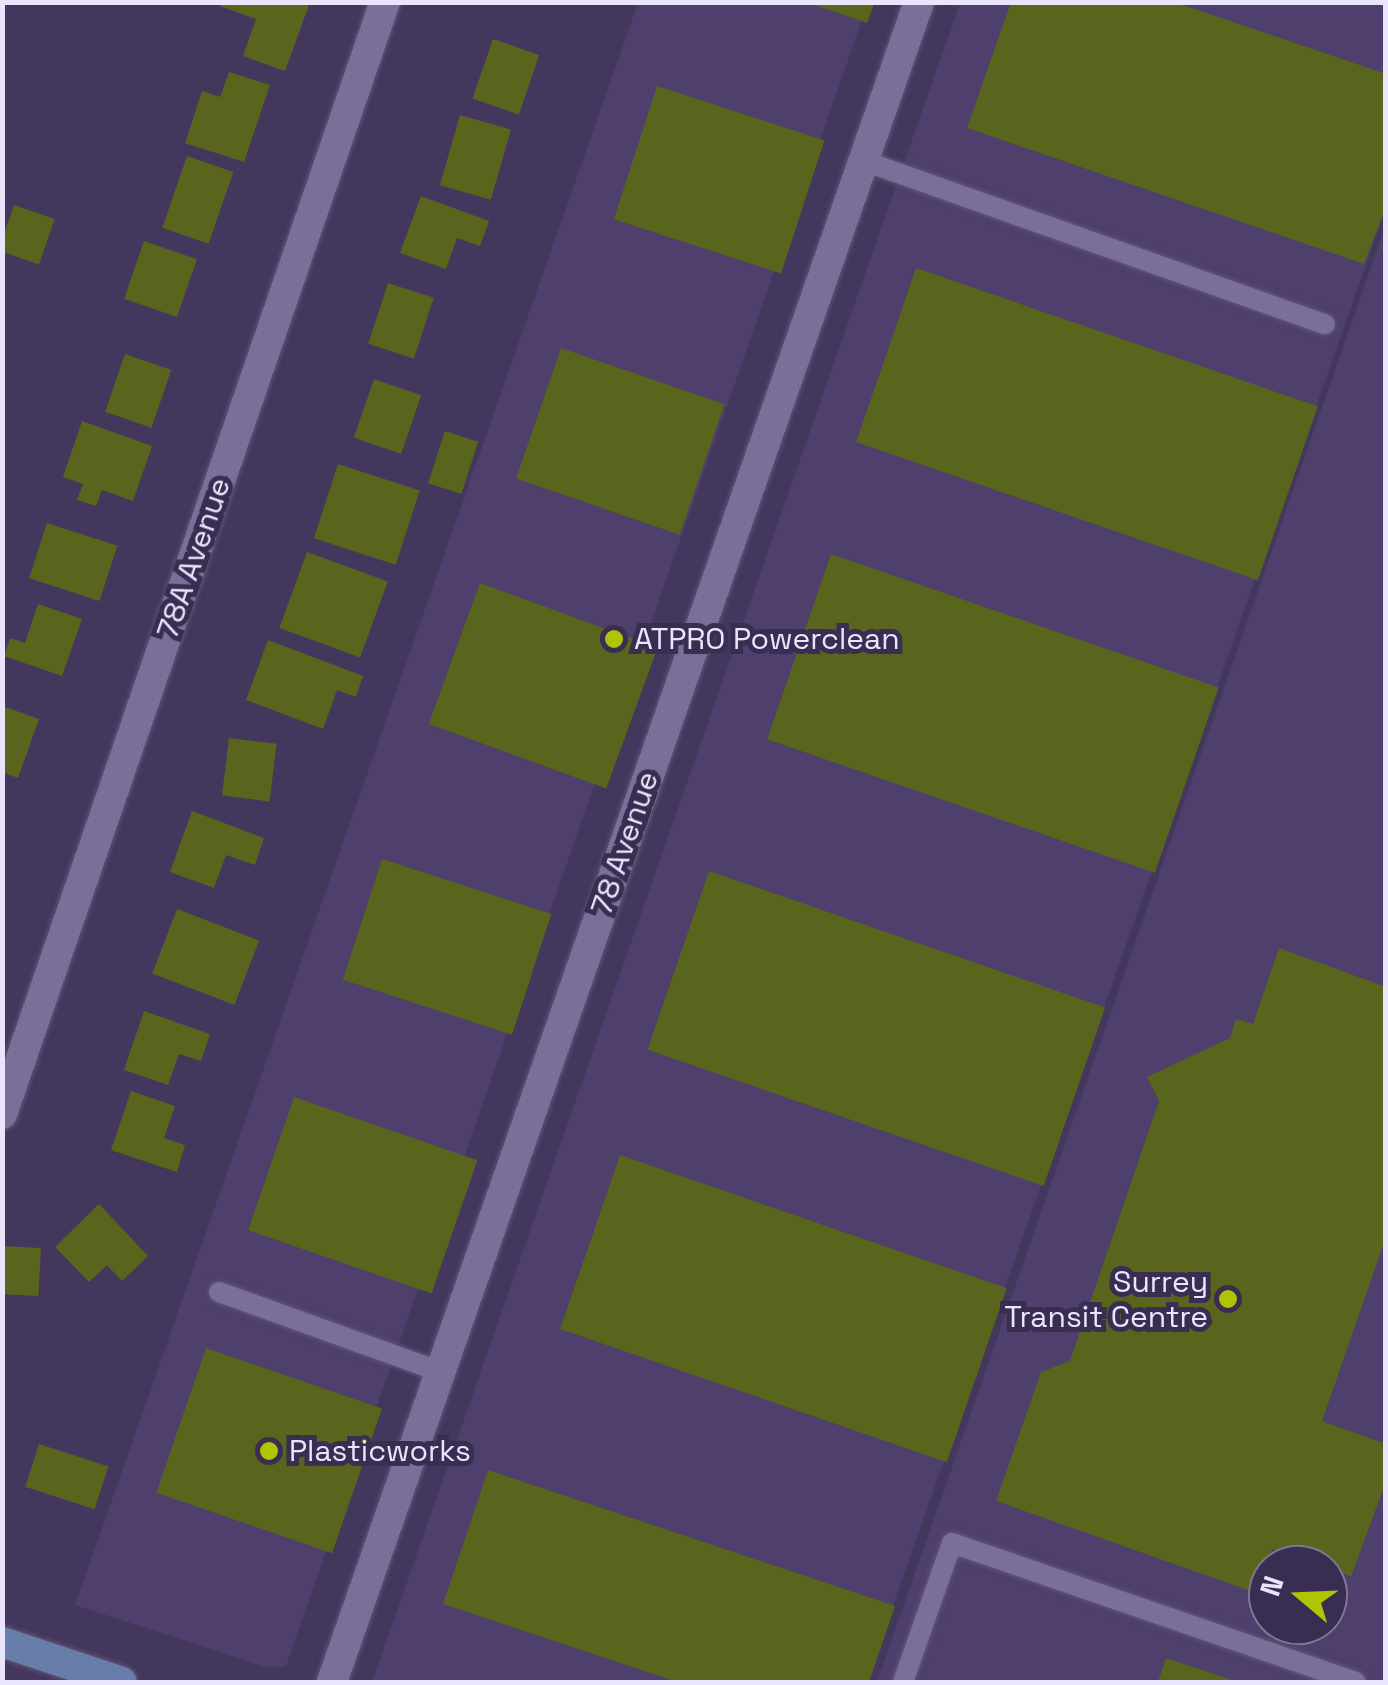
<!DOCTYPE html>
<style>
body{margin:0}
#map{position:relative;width:1388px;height:1685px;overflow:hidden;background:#43375e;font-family:"Space Grotesk",sans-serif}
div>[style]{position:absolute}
.built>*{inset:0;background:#4e3f6c}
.building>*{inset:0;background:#59641c;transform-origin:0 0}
.roads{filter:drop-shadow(0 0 2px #605576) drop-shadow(0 0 2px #605576)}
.lane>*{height:20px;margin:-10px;padding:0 10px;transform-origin:10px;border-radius:10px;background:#7b6f99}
.street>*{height:30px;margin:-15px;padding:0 15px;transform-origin:15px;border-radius:15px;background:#7b6f99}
.secondary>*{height:30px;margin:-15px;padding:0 15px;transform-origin:15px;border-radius:15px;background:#697dab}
.dots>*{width:28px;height:28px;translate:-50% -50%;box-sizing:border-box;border:5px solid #392d52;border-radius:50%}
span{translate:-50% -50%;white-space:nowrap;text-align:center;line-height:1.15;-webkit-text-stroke:10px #392d52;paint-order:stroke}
.street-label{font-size:30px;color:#eae4fc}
.poi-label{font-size:30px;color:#eae4fc}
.left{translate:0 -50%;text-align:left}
.right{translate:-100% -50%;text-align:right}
.frame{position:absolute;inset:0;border:5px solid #eae4fc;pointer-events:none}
.north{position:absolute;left:1248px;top:1545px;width:100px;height:100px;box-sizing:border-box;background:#392d52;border:2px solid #807696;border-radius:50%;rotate:289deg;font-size:28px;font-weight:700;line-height:40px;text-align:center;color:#eae4fc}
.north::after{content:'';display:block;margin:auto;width:35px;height:45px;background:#afc503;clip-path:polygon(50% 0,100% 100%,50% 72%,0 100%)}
</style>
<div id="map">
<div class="built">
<i style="clip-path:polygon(638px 3px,868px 3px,286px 1666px,269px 1668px,75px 1605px)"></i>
<i style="clip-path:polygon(960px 3px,1385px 3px,1385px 211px,866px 1682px,372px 1682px)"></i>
<i style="clip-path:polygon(evenodd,1385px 227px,1385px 1682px,877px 1682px,1385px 227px,1268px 1565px,1328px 1565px,1328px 1625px,1268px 1625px,1268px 1565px)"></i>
</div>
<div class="building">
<i style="clip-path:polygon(221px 2px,309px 5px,285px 71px,243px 56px,256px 19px,220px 6px)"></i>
<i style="clip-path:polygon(806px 2px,875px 2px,867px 23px)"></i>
<i style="clip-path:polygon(1011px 2px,1174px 2px,1386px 74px,1386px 207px,1364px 264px,967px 128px)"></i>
<i style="left:493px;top:39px;width:49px;height:63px;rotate:19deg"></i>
<i style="clip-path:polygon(229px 72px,270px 85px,244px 162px,185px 143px,202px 91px,220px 97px)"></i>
<i style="left:657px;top:86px;width:176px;height:140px;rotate:18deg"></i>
<i style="left:460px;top:115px;width:53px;height:73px;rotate:16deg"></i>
<i style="left:187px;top:156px;width:49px;height:76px;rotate:19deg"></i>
<i style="clip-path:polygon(421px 196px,489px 221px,480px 246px,457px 238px,446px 269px,400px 253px)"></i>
<i style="left:14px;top:205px;width:43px;height:48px;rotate:19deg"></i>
<i style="left:144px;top:241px;width:56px;height:61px;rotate:19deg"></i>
<i style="left:916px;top:268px;width:425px;height:184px;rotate:19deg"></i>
<i style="left:388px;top:283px;width:48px;height:64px;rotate:18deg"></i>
<i style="left:561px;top:348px;width:173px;height:138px;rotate:19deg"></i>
<i style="left:125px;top:354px;width:49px;height:61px;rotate:19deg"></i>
<i style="left:374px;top:379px;width:50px;height:62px;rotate:19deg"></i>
<i style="clip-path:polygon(82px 421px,152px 446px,133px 501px,102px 490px,96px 506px,77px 500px,83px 484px,63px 477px)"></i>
<i style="left:445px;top:431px;width:35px;height:55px;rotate:18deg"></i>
<i style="left:338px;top:464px;width:86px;height:78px;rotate:18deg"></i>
<i style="left:47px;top:523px;width:74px;height:58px;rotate:18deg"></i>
<i style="left:307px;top:552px;width:86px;height:81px;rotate:20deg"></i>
<i style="left:831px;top:554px;width:410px;height:196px;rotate:19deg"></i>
<i style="left:480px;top:583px;width:189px;height:150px;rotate:20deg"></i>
<i style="clip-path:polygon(38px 604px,82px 619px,62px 676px,4px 656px,10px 638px,25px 643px)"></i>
<i style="clip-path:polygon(268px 640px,363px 676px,356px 697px,337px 690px,323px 729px,246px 700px)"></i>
<i style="clip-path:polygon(2px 706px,39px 719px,18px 778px,2px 772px)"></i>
<i style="left:229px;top:738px;width:48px;height:58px;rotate:7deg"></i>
<i style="clip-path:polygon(192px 811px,264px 838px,255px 865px,226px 855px,214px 888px,170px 872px)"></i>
<i style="left:382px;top:859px;width:178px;height:127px;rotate:18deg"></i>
<i style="left:709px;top:871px;width:419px;height:189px;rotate:19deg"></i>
<i style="left:177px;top:909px;width:88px;height:69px;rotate:21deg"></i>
<i style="clip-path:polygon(1279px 948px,1386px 987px,1386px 1237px,1322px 1421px,1386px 1444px,1386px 1481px,1351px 1577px,1328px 1565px,1272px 1549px,1256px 1593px,996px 1501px,1041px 1372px,1070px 1361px,1159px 1101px,1147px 1077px,1230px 1038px,1236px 1019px,1253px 1024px)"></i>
<i style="clip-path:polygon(144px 1011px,210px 1034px,201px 1061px,179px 1054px,168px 1085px,124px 1070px)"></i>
<i style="clip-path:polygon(131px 1091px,175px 1106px,164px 1138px,185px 1145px,177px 1172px,111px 1150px)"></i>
<i style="left:294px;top:1097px;width:194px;height:141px;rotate:19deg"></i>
<i style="left:620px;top:1155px;width:409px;height:184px;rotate:19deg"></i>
<i style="clip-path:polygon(99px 1204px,148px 1256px,122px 1281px,107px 1265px,89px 1282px,55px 1247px)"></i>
<i style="left:2px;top:1246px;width:39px;height:48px;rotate:3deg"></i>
<i style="left:206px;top:1348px;width:186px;height:153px;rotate:19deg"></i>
<i style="left:39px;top:1444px;width:73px;height:45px;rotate:18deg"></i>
<i style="clip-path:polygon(488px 1470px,895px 1606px,869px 1682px,677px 1682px,443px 1604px)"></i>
<i style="clip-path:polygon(1166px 1658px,1238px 1682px,1158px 1682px)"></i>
</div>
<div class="roads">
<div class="lane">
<i style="left:864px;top:161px;width:489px;rotate:19.5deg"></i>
<i style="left:219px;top:1292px;width:236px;rotate:19.8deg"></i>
<i style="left:903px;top:1682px;width:147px;rotate:-70.6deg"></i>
<i style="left:952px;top:1543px;width:427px;rotate:19deg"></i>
</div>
<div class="street">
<i style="left:2px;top:1114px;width:1176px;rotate:-71deg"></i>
<i style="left:332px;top:1682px;width:1780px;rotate:-70.74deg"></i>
</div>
<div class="secondary">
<i style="left:2px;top:1642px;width:126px;rotate:18.4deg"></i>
</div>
</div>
<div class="dots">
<i style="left:614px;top:639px;background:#afc503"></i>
<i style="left:1228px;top:1299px;background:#afc503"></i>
<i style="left:269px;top:1451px;background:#afc503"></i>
</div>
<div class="street-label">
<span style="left:194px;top:558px;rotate:-71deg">78A Avenue</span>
<span style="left:625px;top:843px;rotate:-71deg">78 Avenue</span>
</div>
<div class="poi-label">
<span class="left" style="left:634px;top:639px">ATPRO Powerclean</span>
<span class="right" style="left:1208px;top:1299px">Surrey<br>Transit Centre</span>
<span class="left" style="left:289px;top:1451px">Plasticworks</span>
</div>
<div class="frame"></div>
<div class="north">N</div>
</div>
